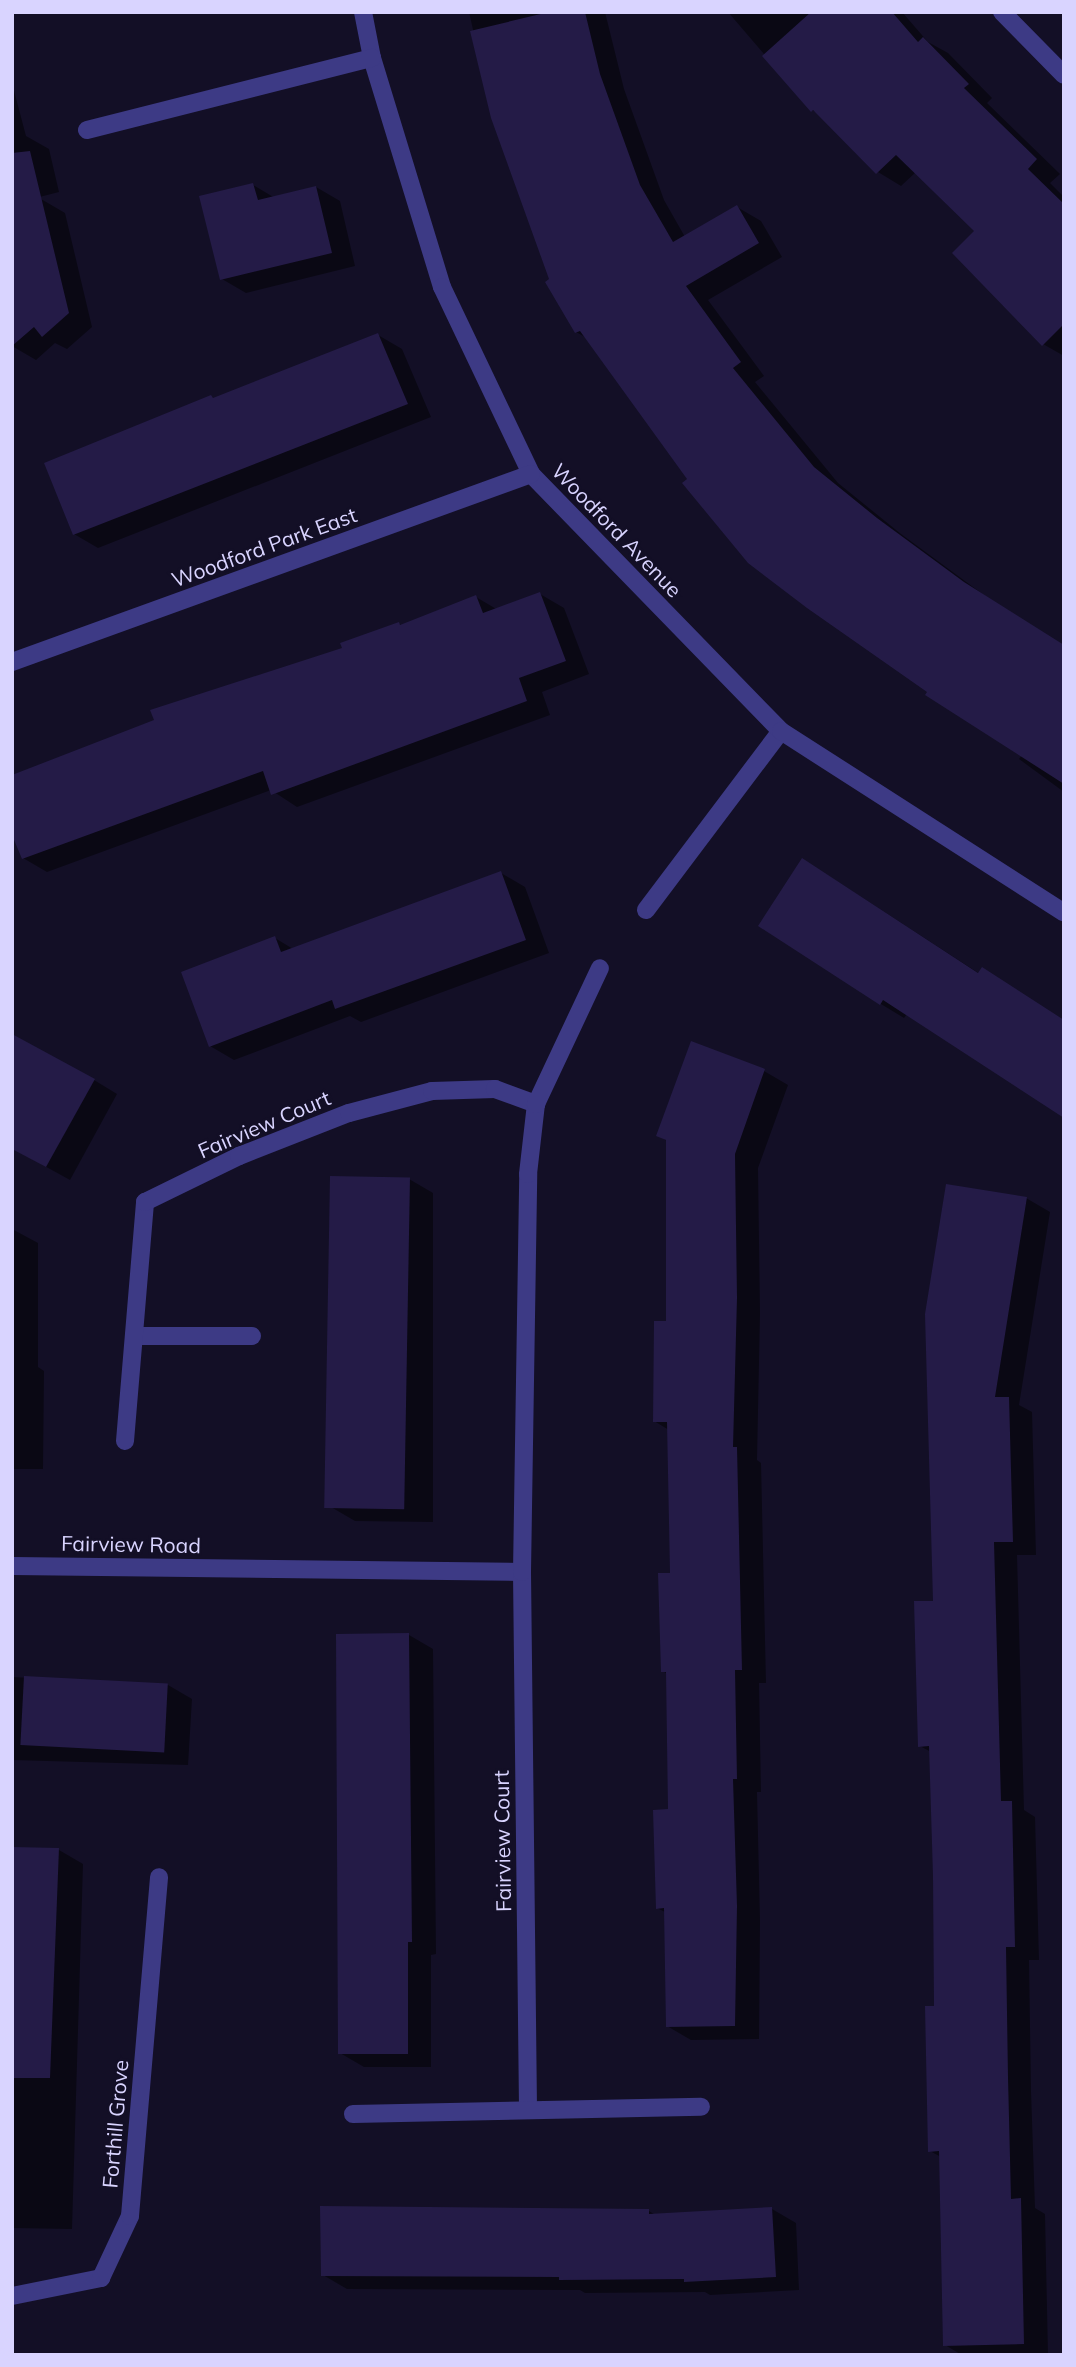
<!DOCTYPE html>
<style>
body{margin:0}
#map{position:relative;width:1076px;height:2367px;overflow:hidden;background:#130f26;font-family:Mulish,sans-serif}
div>[style]{position:absolute}
.shadow>*{inset:0;background:#0007}
.building>*{inset:0;background:#241b47;transform-origin:0 0}
.service>*{height:18px;margin:-9px;padding:0 9px;transform-origin:9px;border-radius:9px;background:#3d3a85}
.minor>*{height:18px;margin:-9px;padding:0 9px;transform-origin:9px;border-radius:9px;background:#3d3a85}
span{translate:-50% -50%;white-space:nowrap;text-align:center;line-height:1.15;-webkit-text-stroke:5px #130f26;paint-order:stroke}
.street-label{font-size:21px;color:#d9d4ff}
.frame{position:absolute;inset:0;border:14px solid #d9d4ff;pointer-events:none}
</style>
<div id="map">
<div class="shadow">
<i style="clip-path:polygon(469px 12px,605px 12px,624px 89px,664px 200px,685px 237px,737px 207px,761px 221px,782px 257px,708px 300px,764px 376px,755px 382px,838px 483px,901px 534px,988px 598px,1064px 672px,1064px 792px,1019px 759px,1022px 755px,930px 691px,689px 480px,587px 338px,576px 332px,551px 280px,493px 118px)"></i>
<i style="clip-path:polygon(728px 12px,902px 12px,928px 42px,948px 53px,992px 98px,987px 103px,1060px 174px,1050px 183px,1064px 197px,1064px 356px,1043px 344px,976px 231px,916px 172px,901px 186px,878px 172px,822px 116px,812px 110px)"></i>
<i style="clip-path:polygon(12px 83px,26px 136px,49px 149px,59px 192px,12px 204px)"></i>
<i style="clip-path:polygon(253px 185px,275px 198px,316px 187px,340px 201px,355px 266px,246px 293px,222px 279px)"></i>
<i style="clip-path:polygon(41px 199px,65px 213px,92px 327px,67px 349px,55px 343px,36px 360px,12px 346px)"></i>
<i style="clip-path:polygon(378px 335px,402px 349px,431px 417px,98px 548px,74px 534px,211px 397px,215px 399px)"></i>
<i style="clip-path:polygon(540px 594px,564px 608px,589px 674px,542px 692px,550px 715px,297px 807px,271px 790px,47px 872px,23px 858px,344px 649px,399px 624px,403px 626px,476px 597px,498px 610px)"></i>
<i style="clip-path:polygon(501px 873px,525px 887px,549px 953px,361px 1022px,350px 1016px,234px 1060px,210px 1046px,275px 938px,293px 949px)"></i>
<i style="clip-path:polygon(826px 874px,980px 974px,1006px 983px,907px 1014px,904px 1018px,881px 1004px)"></i>
<i style="clip-path:polygon(692px 1044px,764px 1071px,788px 1085px,758px 1168px,760px 1313px,757px 1460px,761px 1463px,766px 1683px,759px 1683px,761px 1792px,757px 1792px,760px 1921px,759px 2039px,691px 2040px,667px 2026px,665px 1912px,657px 1908px,670px 1811px,667px 1674px,663px 1671px,672px 1574px,669px 1430px,654px 1421px,668px 1323px,667px 1141px,658px 1135px)"></i>
<i style="clip-path:polygon(94px 1080px,117px 1094px,70px 1180px,12px 1148px)"></i>
<i style="clip-path:polygon(409px 1179px,433px 1193px,433px 1522px,355px 1521px,331px 1507px)"></i>
<i style="clip-path:polygon(1026px 1198px,1050px 1212px,1019px 1405px,1032px 1412px,1036px 1555px,1017px 1555px,1024px 1810px,1035px 1817px,1039px 1960px,1029px 1960px,1031px 2091px,1035px 2208px,1045px 2214px,1048px 2355px,962px 2355px,945px 2345px,941px 2157px,930px 2151px,936px 2007px,931px 1752px,920px 1746px,935px 1603px)"></i>
<i style="clip-path:polygon(12px 1229px,38px 1243px,38px 1367px,44px 1371px,43px 1469px,12px 1469px)"></i>
<i style="clip-path:polygon(409px 1635px,433px 1649px,436px 1954px,431px 1955px,431px 2067px,364px 2067px,340px 2053px)"></i>
<i style="clip-path:polygon(12px 1677px,168px 1685px,192px 1699px,188px 1765px,12px 1760px)"></i>
<i style="clip-path:polygon(12px 1849px,59px 1850px,83px 1864px,72px 2229px,12px 2228px)"></i>
<i style="clip-path:polygon(772px 2209px,796px 2223px,799px 2290px,710px 2295px,705px 2292px,585px 2293px,580px 2290px,347px 2289px,323px 2275px,649px 2211px,657px 2216px)"></i>
</div>
<div class="building">
<i style="clip-path:polygon(549px 12px,585px 12px,600px 74px,640px 185px,673px 242px,737px 205px,759px 243px,686px 286px,741px 362px,733px 368px,814px 467px,877px 518px,964px 582px,1064px 645px,1064px 784px,925px 695px,927px 692px,807px 608px,748px 563px,682px 483px,687px 479px,580px 331px,575px 333px,545px 282px,549px 279px,491px 118px,470px 31px)"></i>
<i style="clip-path:polygon(811px 12px,892px 12px,918px 42px,923px 37px,969px 84px,964px 88px,1037px 159px,1028px 169px,1064px 204px,1064px 324px,1042px 346px,952px 253px,974px 231px,896px 155px,876px 174px,813px 110px,811px 112px,762px 56px)"></i>
<i style="clip-path:polygon(30px 151px,69px 313px,42px 337px,34px 327px,12px 346px,12px 153px)"></i>
<i style="clip-path:polygon(253px 183px,258px 200px,316px 186px,332px 253px,220px 280px,199px 196px)"></i>
<i style="clip-path:polygon(378px 333px,408px 404px,73px 535px,44px 463px,211px 395px,213px 398px)"></i>
<i style="clip-path:polygon(540px 592px,566px 661px,519px 678px,527px 701px,271px 795px,263px 771px,22px 859px,12px 835px,12px 775px,154px 720px,150px 710px,342px 648px,340px 643px,399px 622px,400px 625px,476px 595px,483px 613px)"></i>
<i style="clip-path:polygon(802px 858px,978px 973px,982px 967px,1064px 1020px,1064px 1118px,883px 1000px,880px 1005px,758px 926px)"></i>
<i style="clip-path:polygon(501px 871px,526px 940px,335px 1009px,332px 1000px,209px 1047px,181px 972px,275px 936px,281px 952px)"></i>
<i style="clip-path:polygon(12px 1034px,95px 1079px,46px 1167px,12px 1149px)"></i>
<i style="clip-path:polygon(691px 1041px,765px 1069px,735px 1154px,737px 1298px,733px 1447px,737px 1447px,742px 1670px,735px 1670px,737px 1779px,733px 1779px,737px 1906px,735px 2026px,666px 2027px,664px 1908px,656px 1909px,653px 1810px,668px 1809px,666px 1672px,661px 1672px,658px 1573px,670px 1573px,667px 1422px,653px 1422px,654px 1321px,666px 1321px,666px 1140px,656px 1136px)"></i>
<i style="left:330px;top:1176px;width:80px;height:332px;rotate:1deg"></i>
<i style="clip-path:polygon(946px 1184px,1027px 1197px,995px 1397px,1009px 1397px,1013px 1542px,994px 1542px,1001px 1801px,1012px 1801px,1015px 1947px,1006px 1947px,1008px 2077px,1011px 2199px,1021px 2198px,1024px 2344px,943px 2346px,939px 2151px,928px 2152px,925px 2006px,934px 2006px,933px 1876px,929px 1746px,918px 1747px,914px 1601px,933px 1601px,925px 1314px)"></i>
<i style="clip-path:polygon(409px 1633px,412px 1942px,408px 1942px,408px 2054px,338px 2054px,336px 1634px)"></i>
<i style="left:24px;top:1676px;width:144px;height:69px;rotate:3deg"></i>
<i style="clip-path:polygon(12px 1847px,59px 1848px,50px 2078px,12px 2078px)"></i>
<i style="clip-path:polygon(320px 2206px,649px 2209px,649px 2214px,772px 2207px,776px 2277px,684px 2282px,684px 2279px,559px 2280px,559px 2277px,321px 2276px)"></i>
</div>
<div class="service">
<i style="left:646px;top:910px;width:224px;rotate:-53deg"></i>
</div>
<div class="minor">
<i style="left:363px;top:12px;width:47px;rotate:78.9deg"></i>
<i style="left:372px;top:58px;width:239px;rotate:73deg"></i>
<i style="left:442px;top:287px;width:207px;rotate:64.5deg"></i>
<i style="left:531px;top:474px;width:359px;rotate:45.8deg"></i>
<i style="left:781px;top:731px;width:336px;rotate:32.7deg"></i>
<i style="left:1002px;top:12px;width:88px;rotate:45.5deg"></i>
<i style="left:87px;top:130px;width:294px;rotate:-14.2deg"></i>
<i style="left:12px;top:662px;width:552px;rotate:-19.91deg"></i>
<i style="left:134px;top:1336px;width:118px"></i>
<i style="left:125px;top:1441px;width:240px;rotate:-85.2deg"></i>
<i style="left:145px;top:1202px;width:105px;rotate:-26.1deg"></i>
<i style="left:239px;top:1156px;width:118px;rotate:-21.4deg"></i>
<i style="left:349px;top:1113px;width:86px;rotate:-14.8deg"></i>
<i style="left:432px;top:1091px;width:63px;rotate:-1.8deg"></i>
<i style="left:495px;top:1089px;width:44px;rotate:20.1deg"></i>
<i style="left:12px;top:1566px;width:510px;rotate:0.67deg"></i>
<i style="left:528px;top:2109px;width:537px;rotate:-90.64deg"></i>
<i style="left:522px;top:1572px;width:398px;rotate:-89.1deg"></i>
<i style="left:528px;top:1174px;width:70px;rotate:-83.5deg"></i>
<i style="left:536px;top:1104px;width:150px;rotate:-64.8deg"></i>
<i style="left:353px;top:2114px;width:348px;rotate:-1.2deg"></i>
<i style="left:12px;top:2296px;width:91px;rotate:-11.4deg"></i>
<i style="left:101px;top:2278px;width:68px;rotate:-64.9deg"></i>
<i style="left:130px;top:2216px;width:340px;rotate:-85.1deg"></i>
</div>
<div class="street-label">
<span style="left:617px;top:530px;rotate:46deg">Woodford Avenue</span>
<span style="left:264px;top:547px;rotate:-20deg">Woodford Park East</span>
<span style="left:264px;top:1124px;rotate:-23deg">Fairview Court</span>
<span style="left:131px;top:1544px;rotate:1deg">Fairview Road</span>
<span style="left:502px;top:1841px;rotate:-91deg">Fairview Court</span>
<span style="left:115px;top:2124px;rotate:-85deg">Forthill Grove</span>
</div>
<div class="frame"></div>
</div>
